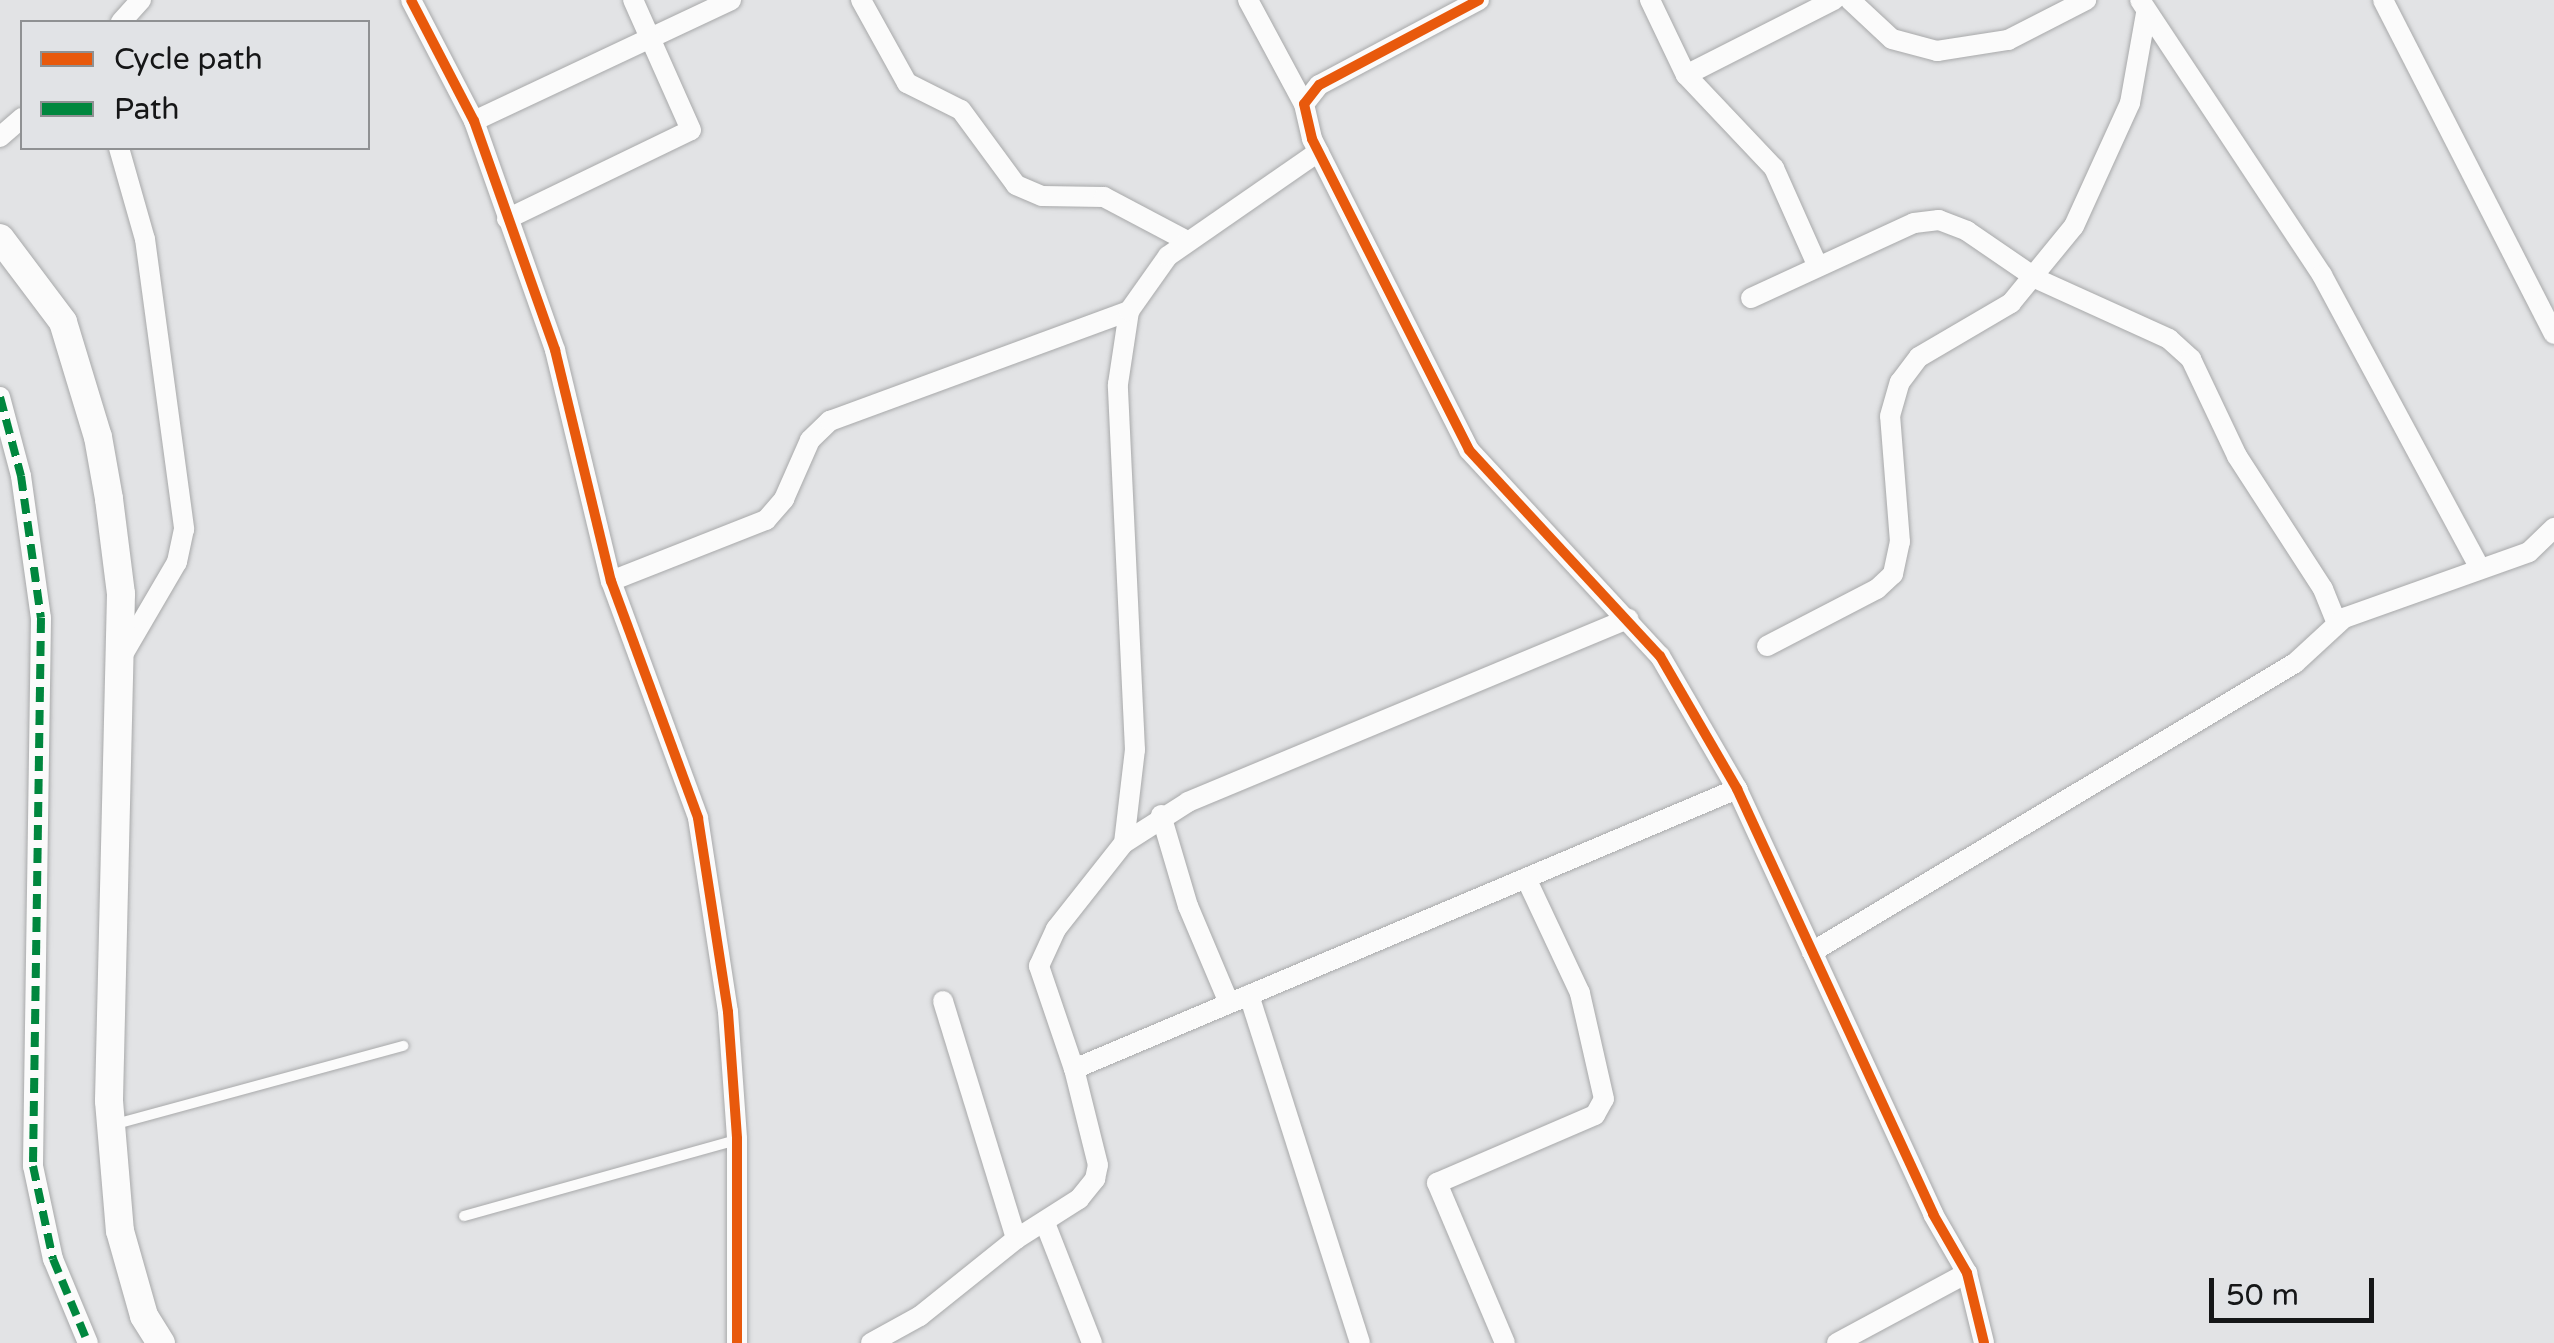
<!DOCTYPE html>
<style>
body{margin:0}
#map{position:relative;width:2554px;height:1343px;overflow:hidden;background:#e2e3e5;font-family:"Varela Round",sans-serif}
div>[style]{position:absolute}
.roads{filter:drop-shadow(0 0 2px #a8a9aa) drop-shadow(0 0 2px #a8a9aa)}
.lane>*{height:10px;margin:-5px;padding:0 5px;transform-origin:5px;border-radius:5px;background:#fbfbfb}
.street>*{height:20px;margin:-10px;padding:0 10px;transform-origin:10px;border-radius:10px;background:#fbfbfb}
.secondary>*{height:28px;margin:-14px;padding:0 14px;transform-origin:14px;border-radius:14px;background:#fbfbfb}
.quiet>*{height:8px;margin-top:-4px;transform-origin:0;background:repeating-linear-gradient(90deg,#00873e 0 15px,transparent 0 23px)}
.cycleway>*{height:10px;margin:-5px;padding:0 5px;transform-origin:5px;border-radius:5px;background:#e8590c}
span{translate:-50% -50%;white-space:nowrap;text-align:center;line-height:1.15;-webkit-text-stroke:10px #e1e3e6;paint-order:stroke}
.legend{position:absolute;left:20px;top:20px;width:350px;height:130px;box-sizing:border-box;background:#e1e3e6;border:2px solid #8f9193;margin:0;padding:12px 18px;list-style:none;font-size:30px;color:#151617}
.legend li{display:flex;align-items:center;gap:20px;height:50px}
.legend b{width:50px;border:2px solid #8f9193}
.scale{position:absolute;left:2209px;top:1278px;width:165px;height:45px;box-sizing:border-box;border:5px solid #151617;border-top:0;padding-left:12px;font-size:30px;line-height:35px;white-space:nowrap;color:#151617;-webkit-text-stroke:8px #e1e3e6;paint-order:stroke}
</style>
<div id="map">
<div class="roads">
<div class="lane">
<i style="left:112px;top:1125px;width:302px;rotate:-15.2deg"></i>
<i style="left:464px;top:1216px;width:282px;rotate:-15.6deg"></i>
</div>
<div class="street">
<i style="left:411px;top:0;width:136px;rotate:62.5deg"></i>
<i style="left:474px;top:121px;width:243px;rotate:70.5deg"></i>
<i style="left:555px;top:350px;width:238px;rotate:76.4deg"></i>
<i style="left:611px;top:581px;width:252px;rotate:69.8deg"></i>
<i style="left:698px;top:818px;width:196px;rotate:81.2deg"></i>
<i style="left:728px;top:1012px;width:127px;rotate:85.9deg"></i>
<i style="left:737px;top:1139px;width:204px;rotate:90deg"></i>
<i style="left:861px;top:0;width:95px;rotate:61deg"></i>
<i style="left:907px;top:83px;width:60px;rotate:26.6deg"></i>
<i style="left:961px;top:110px;width:93px;rotate:53.7deg"></i>
<i style="left:1016px;top:185px;width:28px;rotate:23deg"></i>
<i style="left:1042px;top:196px;width:62px;rotate:0.9deg"></i>
<i style="left:1104px;top:197px;width:94px;rotate:27.9deg"></i>
<i style="left:1248px;top:0;width:118px;rotate:61.7deg"></i>
<i style="left:1479px;top:0;width:181px;rotate:152deg"></i>
<i style="left:1319px;top:85px;width:24px;rotate:128deg"></i>
<i style="left:1304px;top:104px;width:36px;rotate:77deg"></i>
<i style="left:1312px;top:139px;width:348px;rotate:63.2deg"></i>
<i style="left:1469px;top:450px;width:281px;rotate:47.2deg"></i>
<i style="left:1660px;top:656px;width:154px;rotate:59.9deg"></i>
<i style="left:1737px;top:789px;width:468px;rotate:65.2deg"></i>
<i style="left:1933px;top:1214px;width:68px;rotate:60deg"></i>
<i style="left:1967px;top:1273px;width:72px;rotate:76.3deg"></i>
<i style="left:1650px;top:0;width:83px;rotate:64.4deg"></i>
<i style="left:1686px;top:75px;width:128px;rotate:46.6deg"></i>
<i style="left:1774px;top:168px;width:108px;rotate:66deg"></i>
<i style="left:1850px;top:0;width:57px;rotate:42.9deg"></i>
<i style="left:1892px;top:39px;width:47px;rotate:14.9deg"></i>
<i style="left:1937px;top:51px;width:72px;rotate:-8.8deg"></i>
<i style="left:2008px;top:40px;width:88px;rotate:-27.1deg"></i>
<i style="left:2140px;top:0;width:330px;rotate:56.5deg"></i>
<i style="left:2322px;top:275px;width:333px;rotate:61.7deg"></i>
<i style="left:2383px;top:0;width:375px;rotate:62.9deg"></i>
<i style="left:121px;top:22px;width:30px;rotate:-48deg"></i>
<i style="left:1686px;top:75px;width:166px;rotate:-26.9deg"></i>
<i style="left:474px;top:121px;width:284px;rotate:-25.2deg"></i>
<i style="left:0;top:137px;width:29px;rotate:-41deg"></i>
<i style="left:119px;top:148px;width:95px;rotate:74.1deg"></i>
<i style="left:145px;top:239px;width:293px;rotate:82.3deg"></i>
<i style="left:184px;top:529px;width:34px;rotate:102deg"></i>
<i style="left:177px;top:562px;width:111px;rotate:120.3deg"></i>
<i style="left:507px;top:219px;width:204px;rotate:-25.8deg"></i>
<i style="left:691px;top:130px;width:142px;rotate:-114deg"></i>
<i style="left:1751px;top:298px;width:179px;rotate:-24.7deg"></i>
<i style="left:1914px;top:223px;width:25px;rotate:-7deg"></i>
<i style="left:1939px;top:220px;width:30px;rotate:21deg"></i>
<i style="left:1967px;top:231px;width:85px;rotate:34.4deg"></i>
<i style="left:2037px;top:279px;width:145px;rotate:24.4deg"></i>
<i style="left:2169px;top:339px;width:30px;rotate:42deg"></i>
<i style="left:2191px;top:359px;width:107px;rotate:64.6deg"></i>
<i style="left:2237px;top:456px;width:158px;rotate:57.1deg"></i>
<i style="left:2323px;top:589px;width:37px;rotate:68deg"></i>
<i style="left:0;top:397px;width:82px;rotate:75.1deg"></i>
<i style="left:21px;top:476px;width:143px;rotate:82deg"></i>
<i style="left:41px;top:618px;width:548px;rotate:90.84deg"></i>
<i style="left:33px;top:1166px;width:95px;rotate:77.9deg"></i>
<i style="left:53px;top:1259px;width:91px;rotate:67.4deg"></i>
<i style="left:611px;top:581px;width:167px;rotate:-21.5deg"></i>
<i style="left:766px;top:520px;width:28px;rotate:-49deg"></i>
<i style="left:784px;top:499px;width:64px;rotate:-66.2deg"></i>
<i style="left:810px;top:440px;width:28px;rotate:-44deg"></i>
<i style="left:830px;top:421px;width:319px;rotate:-20.2deg"></i>
<i style="left:1767px;top:646px;width:124px;rotate:-27.4deg"></i>
<i style="left:1877px;top:589px;width:22px;rotate:-43deg"></i>
<i style="left:1893px;top:574px;width:33px;rotate:-78deg"></i>
<i style="left:1900px;top:542px;width:126px;rotate:-94.5deg"></i>
<i style="left:1890px;top:416px;width:35px;rotate:-74deg"></i>
<i style="left:1900px;top:382px;width:31px;rotate:-53deg"></i>
<i style="left:1919px;top:357px;width:107px;rotate:-30.4deg"></i>
<i style="left:2011px;top:303px;width:99px;rotate:-50.7deg"></i>
<i style="left:2074px;top:226px;width:135px;rotate:-65.5deg"></i>
<i style="left:2130px;top:103px;width:91px;rotate:-79.9deg"></i>
<i style="left:1161px;top:815px;width:95px;rotate:73.5deg"></i>
<i style="left:1188px;top:906px;width:105px;rotate:67.1deg"></i>
<i style="left:1124px;top:843px;width:94px;rotate:-83.3deg"></i>
<i style="left:1135px;top:750px;width:366px;rotate:-92.7deg"></i>
<i style="left:1118px;top:384px;width:74px;rotate:-81.4deg"></i>
<i style="left:1129px;top:311px;width:67px;rotate:-54.7deg"></i>
<i style="left:1168px;top:256px;width:183px;rotate:-34.7deg"></i>
<i style="left:1812px;top:952px;width:563px;rotate:-30.89deg"></i>
<i style="left:2295px;top:663px;width:67px;rotate:-42.6deg"></i>
<i style="left:2344px;top:618px;width:196px;rotate:-19.6deg"></i>
<i style="left:2529px;top:552px;width:35px;rotate:-44deg"></i>
<i style="left:1249px;top:995px;width:365px;rotate:72.3deg"></i>
<i style="left:943px;top:1001px;width:249px;rotate:72.9deg"></i>
<i style="left:1074px;top:1069px;width:720px;rotate:-22.9deg"></i>
<i style="left:1045px;top:1223px;width:129px;rotate:68.6deg"></i>
<i style="left:871px;top:1343px;width:56px;rotate:-28.9deg"></i>
<i style="left:920px;top:1316px;width:123px;rotate:-38.7deg"></i>
<i style="left:1016px;top:1239px;width:75px;rotate:-32.4deg"></i>
<i style="left:1079px;top:1199px;width:26px;rotate:-51deg"></i>
<i style="left:1095px;top:1179px;width:14px;rotate:-78deg"></i>
<i style="left:1098px;top:1165px;width:99px;rotate:-104deg"></i>
<i style="left:1074px;top:1069px;width:109px;rotate:-108.8deg"></i>
<i style="left:1039px;top:966px;width:41px;rotate:-65.3deg"></i>
<i style="left:1056px;top:929px;width:110px;rotate:-51.7deg"></i>
<i style="left:1124px;top:843px;width:76px;rotate:-32.6deg"></i>
<i style="left:1188px;top:802px;width:477px;rotate:-22.6deg"></i>
<i style="left:1505px;top:1343px;width:174px;rotate:-113deg"></i>
<i style="left:1437px;top:1183px;width:172px;rotate:-23.3deg"></i>
<i style="left:1595px;top:1115px;width:18px;rotate:-61deg"></i>
<i style="left:1604px;top:1099px;width:109px;rotate:-102.8deg"></i>
<i style="left:1580px;top:993px;width:127px;rotate:-115.2deg"></i>
<i style="left:1837px;top:1343px;width:148px;rotate:-28.3deg"></i>
</div>
<div class="secondary">
<i style="left:0;top:238px;width:105px;rotate:53.1deg"></i>
<i style="left:63px;top:322px;width:120px;rotate:73.1deg"></i>
<i style="left:98px;top:437px;width:63px;rotate:79.9deg"></i>
<i style="left:109px;top:499px;width:96px;rotate:82.8deg"></i>
<i style="left:121px;top:594px;width:507px;rotate:91.36deg"></i>
<i style="left:109px;top:1101px;width:130px;rotate:85.2deg"></i>
<i style="left:120px;top:1231px;width:88px;rotate:74.2deg"></i>
<i style="left:144px;top:1316px;width:32px;rotate:58deg"></i>
</div>
</div>
<div class="quiet">
<i style="left:0;top:397px;width:82px;rotate:75.1deg"></i>
<i style="left:21px;top:476px;width:143px;rotate:82deg"></i>
<i style="left:41px;top:618px;width:548px;rotate:90.84deg"></i>
<i style="left:33px;top:1166px;width:95px;rotate:77.9deg"></i>
<i style="left:53px;top:1259px;width:91px;rotate:67.4deg"></i>
</div>
<div class="cycleway">
<i style="left:411px;top:0;width:136px;rotate:62.5deg"></i>
<i style="left:474px;top:121px;width:243px;rotate:70.5deg"></i>
<i style="left:555px;top:350px;width:238px;rotate:76.4deg"></i>
<i style="left:611px;top:581px;width:252px;rotate:69.8deg"></i>
<i style="left:698px;top:818px;width:196px;rotate:81.2deg"></i>
<i style="left:728px;top:1012px;width:127px;rotate:85.9deg"></i>
<i style="left:737px;top:1139px;width:204px;rotate:90deg"></i>
<i style="left:1479px;top:0;width:181px;rotate:152deg"></i>
<i style="left:1319px;top:85px;width:24px;rotate:128deg"></i>
<i style="left:1304px;top:104px;width:36px;rotate:77deg"></i>
<i style="left:1312px;top:139px;width:348px;rotate:63.2deg"></i>
<i style="left:1469px;top:450px;width:281px;rotate:47.2deg"></i>
<i style="left:1660px;top:656px;width:154px;rotate:59.9deg"></i>
<i style="left:1737px;top:789px;width:468px;rotate:65.2deg"></i>
<i style="left:1933px;top:1214px;width:68px;rotate:60deg"></i>
<i style="left:1967px;top:1273px;width:72px;rotate:76.3deg"></i>
</div>
<ul class="legend">
<li><b style="height:12px;background:#e8590c"></b>Cycle path</li>
<li><b style="height:12px;background:#00873e"></b>Path</li>
</ul>
<div class="scale">50 m</div>
</div>
